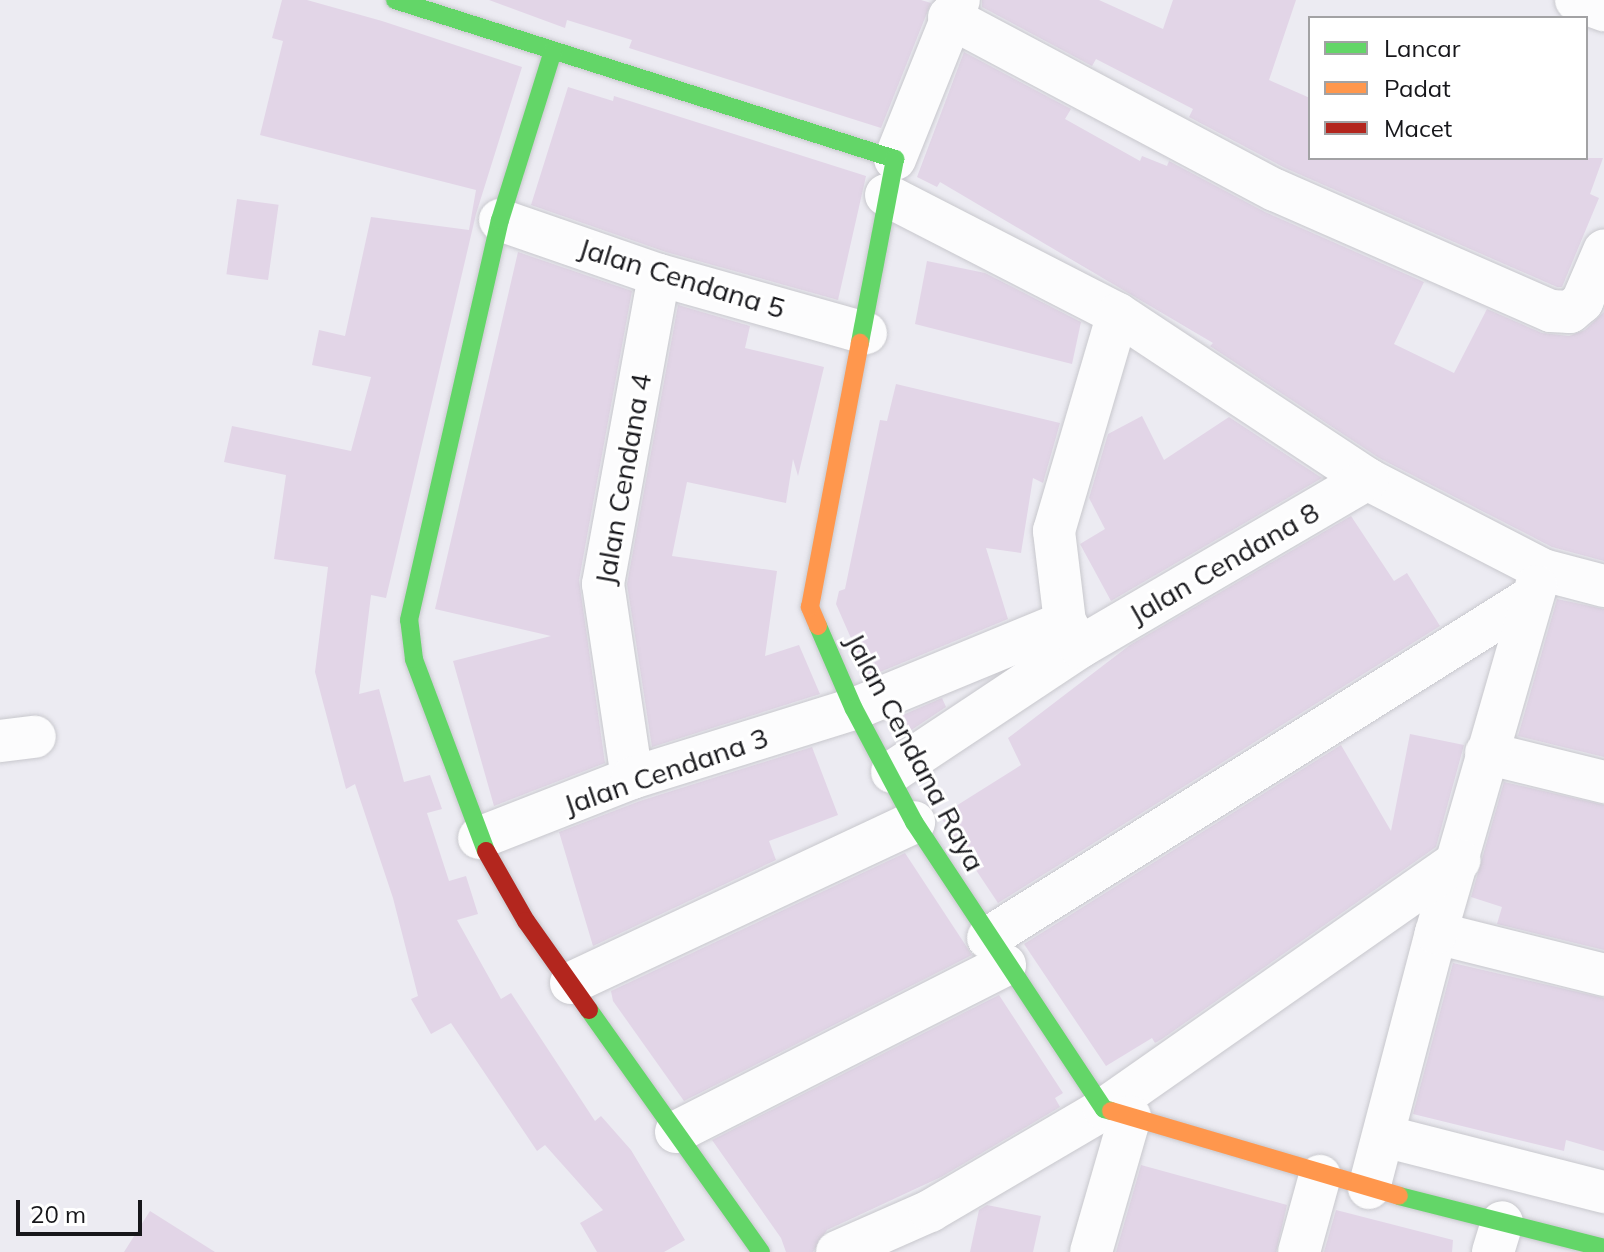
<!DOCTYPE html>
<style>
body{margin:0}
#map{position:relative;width:1604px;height:1252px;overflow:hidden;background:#ecebf2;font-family:Mulish,sans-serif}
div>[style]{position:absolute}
.building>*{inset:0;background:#e2d5e7;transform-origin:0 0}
.roads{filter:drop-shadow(0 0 2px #c8c8cd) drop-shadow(0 0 2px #c8c8cd)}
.street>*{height:42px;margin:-21px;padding:0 21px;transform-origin:21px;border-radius:21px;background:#fcfcfd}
.fast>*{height:18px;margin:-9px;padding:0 9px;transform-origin:9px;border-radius:9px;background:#63d668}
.slow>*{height:18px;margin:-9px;padding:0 9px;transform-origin:9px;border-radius:9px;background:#ff974d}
.jam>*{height:18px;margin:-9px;padding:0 9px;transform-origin:9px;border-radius:9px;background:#b3261e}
span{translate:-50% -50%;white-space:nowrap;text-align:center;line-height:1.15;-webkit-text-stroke:6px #fff;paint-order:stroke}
.street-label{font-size:28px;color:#17171b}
.legend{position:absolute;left:1308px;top:16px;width:280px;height:144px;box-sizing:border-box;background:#fff;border:2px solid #a2a2a4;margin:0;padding:10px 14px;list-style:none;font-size:24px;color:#17171b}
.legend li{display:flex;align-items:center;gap:16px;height:40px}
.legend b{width:40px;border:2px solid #a2a2a4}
.scale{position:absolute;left:16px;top:1200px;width:126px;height:36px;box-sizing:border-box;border:4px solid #17171b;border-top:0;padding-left:10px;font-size:24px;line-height:28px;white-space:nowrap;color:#17171b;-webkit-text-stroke:6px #fff;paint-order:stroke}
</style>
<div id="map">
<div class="building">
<i style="clip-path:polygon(282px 0,307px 0,382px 21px,522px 67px,476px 214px,386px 598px,371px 595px,359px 694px,379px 689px,404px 782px,430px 775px,442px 809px,427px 813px,449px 881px,466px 876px,478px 914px,457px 920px,501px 999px,511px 993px,595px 1121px,601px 1116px,631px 1150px,685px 1240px,664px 1252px,597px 1252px,580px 1223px,603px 1210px,545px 1145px,537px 1151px,451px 1023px,431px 1034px,411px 999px,418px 996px,393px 898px,355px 784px,346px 789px,315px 672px,328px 567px,274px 559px,286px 475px,224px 462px,232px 426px,351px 451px,371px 377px,312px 365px,319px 330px,345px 336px,371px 217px,469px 230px,476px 190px,260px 135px,283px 41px,272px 38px)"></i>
<i style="clip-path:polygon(489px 0,921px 0,931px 3px,881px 128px,629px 48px,632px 40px,567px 20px,565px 28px)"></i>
<i style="clip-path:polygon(982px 0,1099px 0,1163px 29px,1173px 0,1296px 0,1269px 80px,1310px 98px,1310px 158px,1603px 158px,1590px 194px,1599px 198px,1562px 287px,1557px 287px,1285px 168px,1189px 117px,1193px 109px,1096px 59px,1092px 66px,982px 7px)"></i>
<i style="clip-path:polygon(964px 52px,1071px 109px,1065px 119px,1140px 161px,1142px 156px,1167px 166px,1169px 161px,1265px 212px,1424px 282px,1394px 344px,1454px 373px,1487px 309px,1542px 333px,1569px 336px,1585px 330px,1604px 312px,1604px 561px,1552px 547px,1379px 458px,1210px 346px,1213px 343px,940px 182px,937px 187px,917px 177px)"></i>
<i style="clip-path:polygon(568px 87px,613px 101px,614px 96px,866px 176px,838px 300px,666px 252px,531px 205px)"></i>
<i style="left:237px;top:199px;width:42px;height:76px;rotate:8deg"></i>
<i style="clip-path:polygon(518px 252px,632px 291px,579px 580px,605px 763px,494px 806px,453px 661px,551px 636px,435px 609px)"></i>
<i style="clip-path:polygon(927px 261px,985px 273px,1081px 322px,1072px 364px,915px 324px)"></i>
<i style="clip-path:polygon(678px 305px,750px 326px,745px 348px,824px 367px,798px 476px,793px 459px,786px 503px,687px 482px,672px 556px,777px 571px,765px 656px,799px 645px,820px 694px,652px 747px,627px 584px)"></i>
<i style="clip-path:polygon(896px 384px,1060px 423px,1043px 483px,1033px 478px,1021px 553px,986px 548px,1008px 619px,868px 677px,836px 604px,839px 591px,845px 589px,880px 420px,887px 421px)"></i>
<i style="clip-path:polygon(1142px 416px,1164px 460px,1229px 417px,1322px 478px,1111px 601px,1080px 544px,1105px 529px,1089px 498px,1108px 434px)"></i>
<i style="clip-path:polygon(1351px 516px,1394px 581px,1407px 573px,1440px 626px,998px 903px,940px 816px,1021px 765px,1008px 738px,1130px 645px)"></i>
<i style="clip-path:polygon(1557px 599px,1604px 609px,1604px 757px,1518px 736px)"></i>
<i style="clip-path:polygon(942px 698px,946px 707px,898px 739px,889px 721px)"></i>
<i style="clip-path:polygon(1410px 734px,1464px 745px,1436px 847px,1162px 1039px,1155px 1043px,1152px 1038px,1106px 1066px,1024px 944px,1341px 745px,1391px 831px)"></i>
<i style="clip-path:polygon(812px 747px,838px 815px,769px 841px,776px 860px,593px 946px,559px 832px,640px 801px)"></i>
<i style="clip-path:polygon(1504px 782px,1604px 805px,1604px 950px,1497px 924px,1502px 907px,1471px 897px)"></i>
<i style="clip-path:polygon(905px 853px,972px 955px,684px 1101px,613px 1001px,611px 991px)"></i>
<i style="clip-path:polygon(1453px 963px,1604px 998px,1604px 1151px,1566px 1140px,1564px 1151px,1413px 1114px)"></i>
<i style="clip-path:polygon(999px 995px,1063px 1093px,1055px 1098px,1060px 1107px,941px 1177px,827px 1230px,813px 1252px,786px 1252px,781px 1238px,712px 1140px)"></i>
<i style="clip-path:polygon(1141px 1165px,1287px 1205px,1276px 1252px,1116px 1252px)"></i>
<i style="clip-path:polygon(987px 1205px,1041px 1216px,1033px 1252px,970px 1252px,979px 1210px)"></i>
<i style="clip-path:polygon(1336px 1210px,1453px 1240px,1452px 1252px,1324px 1252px)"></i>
<i style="clip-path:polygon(150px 1211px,215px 1252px,124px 1252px)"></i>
</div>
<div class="roads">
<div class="street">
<i style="left:1576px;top:0;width:30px;rotate:20deg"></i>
<i style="left:949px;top:17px;width:369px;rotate:28deg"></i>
<i style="left:1275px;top:190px;width:301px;rotate:23.7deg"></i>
<i style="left:1551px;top:311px;width:19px;rotate:3deg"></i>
<i style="left:1570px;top:312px;width:16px;rotate:-40deg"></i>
<i style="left:1582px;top:302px;width:56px;rotate:-66.7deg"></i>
<i style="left:895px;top:159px;width:171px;rotate:-68.1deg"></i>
<i style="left:886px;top:195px;width:261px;rotate:27.2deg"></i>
<i style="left:1118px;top:314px;width:299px;rotate:33.5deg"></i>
<i style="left:1367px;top:479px;width:198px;rotate:27.3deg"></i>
<i style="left:1543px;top:570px;width:63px;rotate:14.7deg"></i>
<i style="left:500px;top:220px;width:168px;rotate:19.1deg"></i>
<i style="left:659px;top:275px;width:215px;rotate:15.7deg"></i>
<i style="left:1079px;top:646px;width:28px;rotate:-120deg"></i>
<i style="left:1065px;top:622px;width:92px;rotate:-96.9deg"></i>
<i style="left:1054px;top:531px;width:226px;rotate:-73.6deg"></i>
<i style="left:0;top:741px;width:35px;rotate:-7deg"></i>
<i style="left:1486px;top:753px;width:122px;rotate:13.8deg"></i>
<i style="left:892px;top:772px;width:226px;rotate:-33.6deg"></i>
<i style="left:1080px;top:647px;width:333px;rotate:-30.3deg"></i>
<i style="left:632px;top:778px;width:196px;rotate:-98.5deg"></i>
<i style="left:603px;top:584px;width:314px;rotate:-79.7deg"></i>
<i style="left:479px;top:838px;width:164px;rotate:-21.4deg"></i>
<i style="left:632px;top:778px;width:232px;rotate:-17.3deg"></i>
<i style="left:854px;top:709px;width:228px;rotate:-22.4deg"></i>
<i style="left:1436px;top:933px;width:173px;rotate:14deg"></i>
<i style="left:988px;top:938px;width:642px;rotate:-32.08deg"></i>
<i style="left:571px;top:983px;width:379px;rotate:-25.1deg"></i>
<i style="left:676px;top:1132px;width:369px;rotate:-26.9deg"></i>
<i style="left:1384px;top:1136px;width:227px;rotate:14.3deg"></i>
<i style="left:1369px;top:1188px;width:264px;rotate:-75.3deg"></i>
<i style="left:1436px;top:933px;width:361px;rotate:-73.9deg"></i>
<i style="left:837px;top:1252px;width:102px;rotate:-23.8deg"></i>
<i style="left:930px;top:1211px;width:202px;rotate:-30.4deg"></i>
<i style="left:1104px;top:1109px;width:434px;rotate:-35deg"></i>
<i style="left:1091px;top:1252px;width:141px;rotate:-73.9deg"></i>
<i style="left:1299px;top:1252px;width:79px;rotate:-74.6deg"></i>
<i style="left:1493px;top:1252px;width:31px;rotate:-73deg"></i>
</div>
<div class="fast">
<i style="left:395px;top:0;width:525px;rotate:17.64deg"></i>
<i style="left:895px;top:159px;width:187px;rotate:100.8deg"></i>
<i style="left:818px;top:626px;width:90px;rotate:66.6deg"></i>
<i style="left:854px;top:709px;width:128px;rotate:62deg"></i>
<i style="left:914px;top:822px;width:344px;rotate:56.5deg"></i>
<i style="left:1104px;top:1109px;width:7px;rotate:16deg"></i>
<i style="left:486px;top:851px;width:205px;rotate:-110.6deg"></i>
<i style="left:414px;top:659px;width:39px;rotate:-97deg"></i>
<i style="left:409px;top:620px;width:410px;rotate:-77.2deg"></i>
<i style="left:500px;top:220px;width:177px;rotate:-72.6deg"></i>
<i style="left:589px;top:1010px;width:297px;rotate:54.6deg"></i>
<i style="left:1399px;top:1196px;width:211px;rotate:14.2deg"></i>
</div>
<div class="slow">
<i style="left:818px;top:626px;width:21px;rotate:-113deg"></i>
<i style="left:810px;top:607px;width:269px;rotate:-79.3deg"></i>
<i style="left:1111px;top:1111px;width:300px;rotate:16.4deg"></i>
</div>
<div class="jam">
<i style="left:486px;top:851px;width:81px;rotate:60.3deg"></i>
<i style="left:526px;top:921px;width:109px;rotate:54.7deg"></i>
</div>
</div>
<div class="street-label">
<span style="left:682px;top:278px;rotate:17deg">Jalan Cendana 5</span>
<span style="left:623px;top:479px;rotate:-80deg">Jalan Cendana 4</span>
<span style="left:1224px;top:563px;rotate:-30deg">Jalan Cendana 8</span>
<span style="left:915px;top:752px;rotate:62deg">Jalan Cendana Raya</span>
<span style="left:666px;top:771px;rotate:-19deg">Jalan Cendana 3</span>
</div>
<ul class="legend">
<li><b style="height:10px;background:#63d668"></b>Lancar</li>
<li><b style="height:10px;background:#ff974d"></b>Padat</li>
<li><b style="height:10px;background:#b3261e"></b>Macet</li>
</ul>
<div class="scale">20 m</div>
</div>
